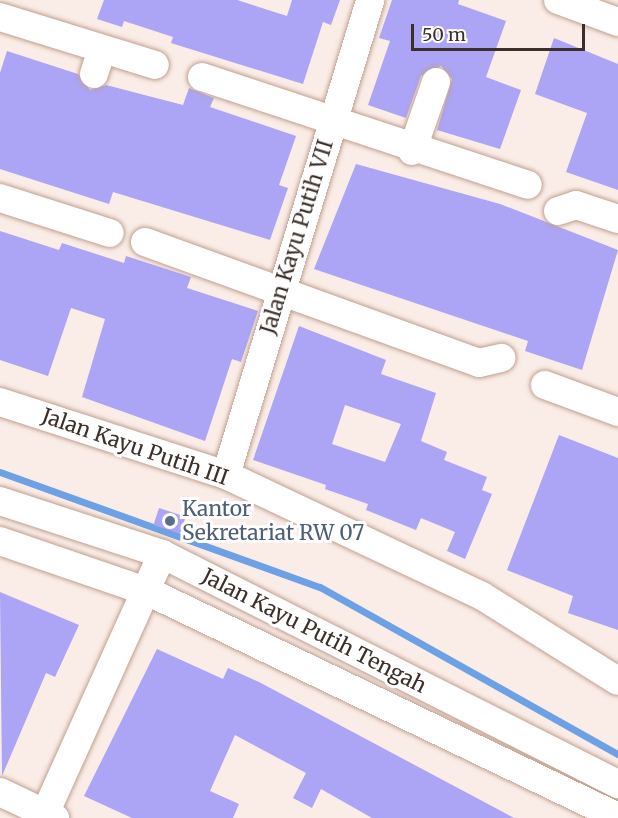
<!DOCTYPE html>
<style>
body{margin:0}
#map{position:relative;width:618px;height:818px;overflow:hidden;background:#faece6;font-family:Merriweather,serif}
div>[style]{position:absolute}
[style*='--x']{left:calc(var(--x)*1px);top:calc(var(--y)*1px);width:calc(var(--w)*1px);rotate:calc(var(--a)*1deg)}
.stream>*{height:7px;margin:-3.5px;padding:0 3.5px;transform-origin:3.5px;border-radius:3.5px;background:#6da1e5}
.building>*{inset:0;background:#aca4f4;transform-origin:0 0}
.roads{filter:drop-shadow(0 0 2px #c0a090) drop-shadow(0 0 2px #c0a090)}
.minor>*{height:28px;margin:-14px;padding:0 14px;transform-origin:14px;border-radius:14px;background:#fff}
.dots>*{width:16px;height:16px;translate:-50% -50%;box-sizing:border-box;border:3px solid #fff;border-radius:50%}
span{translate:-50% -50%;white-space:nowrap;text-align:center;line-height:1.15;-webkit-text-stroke:6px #fff;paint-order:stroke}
.street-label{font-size:21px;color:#3c2f29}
.service-label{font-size:21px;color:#4e5e75}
.left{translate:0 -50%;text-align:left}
.scale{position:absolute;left:411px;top:24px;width:174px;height:27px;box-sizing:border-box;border:3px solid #3c2f29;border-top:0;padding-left:8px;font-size:18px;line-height:21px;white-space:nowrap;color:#3c2f29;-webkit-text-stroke:4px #fff;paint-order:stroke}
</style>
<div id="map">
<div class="stream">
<div style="--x:0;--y:472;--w:340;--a:19.8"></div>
<div style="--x:320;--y:587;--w:342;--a:29.3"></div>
</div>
<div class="building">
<div style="clip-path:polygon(104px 0,237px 0,287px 16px,292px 0,340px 0,331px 25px,323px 22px,303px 84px,171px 43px,173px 37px,124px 21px,122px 27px,97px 19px)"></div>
<div style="clip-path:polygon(392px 0,459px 0,458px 4px,506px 21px,486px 77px,521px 90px,500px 149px,437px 130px,452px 79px,441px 66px,421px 76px,406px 118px,368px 105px,390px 41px,379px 38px)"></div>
<div style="clip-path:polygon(554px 38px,618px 64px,618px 190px,566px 172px,587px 113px,535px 94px)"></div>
<div style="clip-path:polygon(7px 51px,78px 74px,90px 90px,106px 85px,183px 105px,189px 88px,214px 98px,210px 107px,296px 136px,279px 185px,288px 188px,270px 240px,113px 192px,109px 204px,0 169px,0 73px)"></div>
<div style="clip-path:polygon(356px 164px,500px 204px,618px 250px,582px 370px,525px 351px,528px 341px,314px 269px)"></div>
<div style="clip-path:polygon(0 231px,59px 250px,62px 243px,124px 263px,126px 256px,191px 277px,187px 288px,258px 311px,241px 362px,232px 359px,205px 441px,82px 397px,105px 319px,71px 308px,48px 376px,0 360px)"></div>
<div style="clip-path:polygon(evenodd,299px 326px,386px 360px,381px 374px,436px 393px,421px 441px,447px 452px,444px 460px,487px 477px,482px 490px,492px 494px,465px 559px,447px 551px,455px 532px,421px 518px,416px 530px,366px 510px,368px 504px,325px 489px,326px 485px,253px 460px,299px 326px,345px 405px,401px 424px,385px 462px,332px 444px,345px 405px)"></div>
<div style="clip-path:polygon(559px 435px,618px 458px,618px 630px,568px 613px,573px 596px,507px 570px)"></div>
<div style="left:159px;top:508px;width:28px;height:18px;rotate:18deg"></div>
<div style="clip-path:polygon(0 592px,79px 625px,55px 677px,46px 673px,2px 776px)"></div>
<div style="clip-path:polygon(157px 649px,223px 679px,228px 668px,259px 682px,514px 818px,372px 818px,321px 789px,312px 808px,293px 798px,306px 773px,235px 735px,210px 791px,239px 804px,233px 818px,132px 818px,84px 796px)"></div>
</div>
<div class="roads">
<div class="minor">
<div style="--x:558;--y:0;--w:64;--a:20.1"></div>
<div style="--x:0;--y:17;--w:162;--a:17.2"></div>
<div style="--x:94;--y:74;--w:26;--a:-72"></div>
<div style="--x:202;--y:77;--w:343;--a:18.3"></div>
<div style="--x:412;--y:151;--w:73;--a:-70.8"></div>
<div style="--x:0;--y:198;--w:115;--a:17.7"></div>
<div style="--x:558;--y:211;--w:19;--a:-18"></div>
<div style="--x:576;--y:205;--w:44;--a:18.4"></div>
<div style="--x:145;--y:242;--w:355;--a:19.9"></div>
<div style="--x:479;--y:363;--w:23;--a:-13"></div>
<div style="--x:545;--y:385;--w:78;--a:20.3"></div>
<div style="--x:0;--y:402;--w:237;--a:17.9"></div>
<div style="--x:226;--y:475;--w:283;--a:25.3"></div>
<div style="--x:482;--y:596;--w:160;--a:32"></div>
<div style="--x:226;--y:475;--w:496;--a:-73.1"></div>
<div style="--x:0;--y:501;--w:170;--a:18.1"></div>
<div style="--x:162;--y:554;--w:511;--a:26.77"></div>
<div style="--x:0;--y:541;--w:157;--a:18.9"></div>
<div style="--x:149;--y:592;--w:520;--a:25.63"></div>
<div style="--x:0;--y:792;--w:61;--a:25.3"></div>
<div style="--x:43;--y:818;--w:290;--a:-65.7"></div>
</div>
</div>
<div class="dots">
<div style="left:170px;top:521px;background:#5c6f8a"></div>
</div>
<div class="street-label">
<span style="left:297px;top:237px;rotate:-73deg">Jalan Kayu Putih VII</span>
<span style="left:135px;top:447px;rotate:19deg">Jalan Kayu Putih III</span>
<span style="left:314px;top:631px;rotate:27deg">Jalan Kayu Putih Tengah</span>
</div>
<div class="service-label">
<span class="left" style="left:182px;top:521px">Kantor<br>Sekretariat RW 07</span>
</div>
<div class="scale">50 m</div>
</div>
